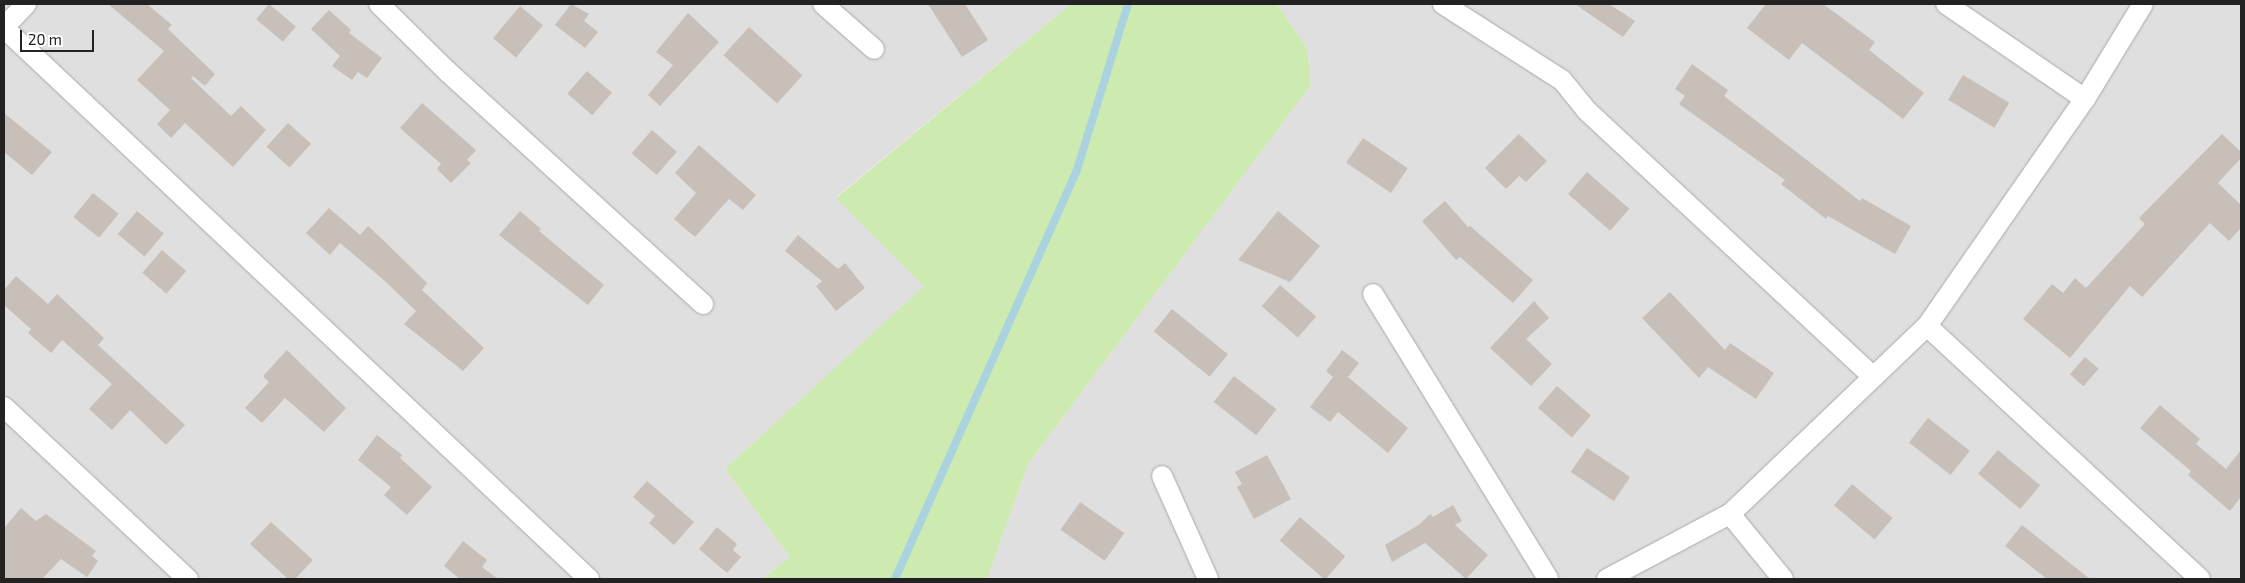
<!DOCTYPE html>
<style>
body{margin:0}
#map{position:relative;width:2245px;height:583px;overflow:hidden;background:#f2efe9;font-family:"Exo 2",sans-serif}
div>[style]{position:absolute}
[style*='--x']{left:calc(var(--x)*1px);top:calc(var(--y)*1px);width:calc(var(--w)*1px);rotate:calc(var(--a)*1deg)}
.residential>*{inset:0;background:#e0dfdf}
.grass>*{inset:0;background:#cdebb0}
.stream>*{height:8px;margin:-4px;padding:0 4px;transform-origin:4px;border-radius:4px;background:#aad3df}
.building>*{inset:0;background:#c7bfb8;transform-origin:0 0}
.roads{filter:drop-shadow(0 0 1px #a9a9a9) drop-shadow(0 0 1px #a9a9a9)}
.street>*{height:20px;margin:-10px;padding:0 10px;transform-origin:10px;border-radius:10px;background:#fff}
span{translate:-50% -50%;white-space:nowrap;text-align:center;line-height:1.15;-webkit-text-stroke:4px #fff;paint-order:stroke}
.frame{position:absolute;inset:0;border:5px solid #222;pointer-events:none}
.scale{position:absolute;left:20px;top:30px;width:74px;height:22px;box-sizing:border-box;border:2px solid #222;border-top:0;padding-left:6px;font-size:15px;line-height:18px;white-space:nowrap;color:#222;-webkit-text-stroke:4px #fff;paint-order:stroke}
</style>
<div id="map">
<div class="residential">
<div style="clip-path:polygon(4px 4px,1071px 4px,836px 197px,925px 286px,725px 469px,790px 557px,762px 579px,4px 579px)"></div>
<div style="clip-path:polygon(1277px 4px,2241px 4px,2241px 579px,987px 579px,1028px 464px,1311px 85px,1307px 48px)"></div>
</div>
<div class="grass">
<div style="clip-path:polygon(1071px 4px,1277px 4px,1307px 48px,1311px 85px,1028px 464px,987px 579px,762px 579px,790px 557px,725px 469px,924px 286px,836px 198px)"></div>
</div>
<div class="stream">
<div style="--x:895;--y:579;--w:445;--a:-66"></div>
<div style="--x:1076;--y:173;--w:177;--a:-72.9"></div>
</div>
<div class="building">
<div style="clip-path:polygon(108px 4px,147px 4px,172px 25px,168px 29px,215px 74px,205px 86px,193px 76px,191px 78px,231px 116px,241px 106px,266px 130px,233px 167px,185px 123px,171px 138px,157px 124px,170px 110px,137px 80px,164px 51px)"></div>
<div style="left:269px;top:4px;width:35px;height:20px;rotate:40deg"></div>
<div style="clip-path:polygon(571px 4px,589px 14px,584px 21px,598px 32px,585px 48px,555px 25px)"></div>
<div style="clip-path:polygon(928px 4px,965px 4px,988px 40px,962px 57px)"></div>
<div style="clip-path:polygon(1575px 4px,1609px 4px,1635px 21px,1623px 37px)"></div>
<div style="clip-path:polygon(1766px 4px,1823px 4px,1875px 42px,1869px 50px,1924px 93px,1903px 119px,1802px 43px,1789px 60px,1747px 28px)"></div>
<div style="left:520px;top:6px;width:30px;height:42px;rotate:40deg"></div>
<div style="clip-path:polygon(329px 10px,351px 30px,349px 33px,382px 58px,367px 78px,358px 72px,352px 80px,332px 66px,340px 56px,311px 29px)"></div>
<div style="clip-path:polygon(688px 13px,719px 42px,660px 106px,648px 95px,673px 65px,656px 52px)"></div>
<div style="left:749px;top:27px;width:72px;height:38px;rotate:42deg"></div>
<div style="clip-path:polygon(1692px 64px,1728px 90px,1724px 96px,1860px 201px,1862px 198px,1911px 226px,1895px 254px,1828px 216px,1826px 219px,1781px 184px,1785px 180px,1679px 104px,1685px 96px,1675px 89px)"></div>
<div style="left:587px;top:71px;width:33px;height:30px;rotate:41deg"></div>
<div style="left:1963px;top:75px;width:54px;height:29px;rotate:31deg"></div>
<div style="clip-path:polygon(422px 103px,476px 150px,467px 160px,471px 163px,451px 183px,437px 169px,441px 164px,400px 128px)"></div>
<div style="clip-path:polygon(4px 113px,52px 152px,32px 175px,4px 152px)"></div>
<div style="left:288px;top:123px;width:31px;height:32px;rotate:42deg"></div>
<div style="left:652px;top:130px;width:33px;height:31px;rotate:41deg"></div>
<div style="clip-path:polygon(1519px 134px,1547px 161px,1526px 182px,1519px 176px,1506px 189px,1485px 168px)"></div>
<div style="clip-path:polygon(2222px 134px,2241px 152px,2241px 158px,2218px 183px,2241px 205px,2241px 228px,2229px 241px,2210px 223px,2142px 297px,2130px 286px,2070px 358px,2023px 319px,2052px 284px,2063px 293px,2075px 278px,2086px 288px,2145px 224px,2139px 218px)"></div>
<div style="left:1363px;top:138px;width:54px;height:30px;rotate:34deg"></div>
<div style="clip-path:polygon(699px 145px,756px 195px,743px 210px,729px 199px,695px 237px,674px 219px,696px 193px,675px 173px)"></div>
<div style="left:1587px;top:172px;width:56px;height:29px;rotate:41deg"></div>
<div style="left:93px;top:193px;width:33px;height:31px;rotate:39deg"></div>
<div style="clip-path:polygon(1445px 201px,1468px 227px,1470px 226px,1533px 280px,1513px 303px,1460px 257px,1456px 260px,1422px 221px)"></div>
<div style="clip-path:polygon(329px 208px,360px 235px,368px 226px,383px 240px,427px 283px,422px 290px,484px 348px,463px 371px,404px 324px,416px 311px,385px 281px,340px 243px,330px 255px,306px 233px)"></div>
<div style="left:137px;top:211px;width:35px;height:30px;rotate:40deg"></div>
<div style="clip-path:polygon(520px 211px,541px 229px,539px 231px,604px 285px,588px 305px,499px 235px)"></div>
<div style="clip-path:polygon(1278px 211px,1320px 246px,1290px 282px,1238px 260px)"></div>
<div style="clip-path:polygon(798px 235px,838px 269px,845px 263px,865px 288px,836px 311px,816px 286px,822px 281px,785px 251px)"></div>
<div style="left:162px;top:250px;width:32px;height:30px;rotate:41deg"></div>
<div style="clip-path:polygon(16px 276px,48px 304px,57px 294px,104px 338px,98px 345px,185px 425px,166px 445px,130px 410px,112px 430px,89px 409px,112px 384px,62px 340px,51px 353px,28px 333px,31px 329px,4px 305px,4px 290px)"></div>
<div style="left:1280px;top:285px;width:48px;height:28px;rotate:41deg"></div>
<div style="clip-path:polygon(1670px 292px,1725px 350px,1730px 343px,1774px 373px,1756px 399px,1708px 367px,1699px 378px,1642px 318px)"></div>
<div style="clip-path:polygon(1534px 301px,1549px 318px,1526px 339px,1552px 364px,1531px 386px,1490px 348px)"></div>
<div style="left:1172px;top:309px;width:72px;height:29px;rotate:39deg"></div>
<div style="clip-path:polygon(287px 350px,346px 408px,324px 432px,285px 398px,262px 423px,245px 408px,269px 382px,263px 376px)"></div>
<div style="clip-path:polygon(1342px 350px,1359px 363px,1348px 377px,1408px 428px,1388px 453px,1338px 412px,1330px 422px,1310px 407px,1333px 377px,1326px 371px)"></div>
<div style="left:2085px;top:357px;width:18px;height:23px;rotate:41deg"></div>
<div style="left:1234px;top:376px;width:54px;height:33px;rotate:38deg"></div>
<div style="left:1557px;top:386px;width:45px;height:29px;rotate:41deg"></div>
<div style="clip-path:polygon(2160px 405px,2200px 439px,2196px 444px,2226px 469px,2241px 450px,2241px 497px,2230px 511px,2188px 475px,2191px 471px,2140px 428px)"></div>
<div style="left:1928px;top:418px;width:53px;height:31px;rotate:38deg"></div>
<div style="clip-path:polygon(377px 435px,402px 455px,400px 458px,432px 487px,407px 515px,384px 495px,391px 487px,358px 460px)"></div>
<div style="left:1587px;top:448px;width:52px;height:29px;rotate:34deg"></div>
<div style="left:1998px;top:450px;width:55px;height:31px;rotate:40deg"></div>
<div style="clip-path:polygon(1267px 455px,1291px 499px,1254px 519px,1237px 487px,1242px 484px,1235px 472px)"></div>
<div style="clip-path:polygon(647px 481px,694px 522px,674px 545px,649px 523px,655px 516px,633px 497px)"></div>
<div style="left:1852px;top:484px;width:53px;height:28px;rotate:40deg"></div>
<div style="left:1080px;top:502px;width:54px;height:34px;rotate:35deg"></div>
<div style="clip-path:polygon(1453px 505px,1462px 521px,1455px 525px,1488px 555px,1466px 579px,1425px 543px,1392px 562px,1385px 545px,1420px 524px,1430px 514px,1433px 517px)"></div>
<div style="clip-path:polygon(21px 508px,36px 521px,46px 514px,96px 551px,92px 556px,98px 561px,87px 577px,61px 559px,42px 579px,4px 579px,4px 528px)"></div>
<div style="left:1300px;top:517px;width:60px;height:31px;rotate:41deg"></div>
<div style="clip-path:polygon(271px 522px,313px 560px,295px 579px,288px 579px,250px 544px)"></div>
<div style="clip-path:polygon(2022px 525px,2090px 579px,2047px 579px,2005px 546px)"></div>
<div style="clip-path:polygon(717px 527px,737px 544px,733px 550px,741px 557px,727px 573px,699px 549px)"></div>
<div style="clip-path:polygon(463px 541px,487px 560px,482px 567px,498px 579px,460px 579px,444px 566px)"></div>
</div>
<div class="roads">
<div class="street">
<div style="--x:379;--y:4;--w:97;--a:44.6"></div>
<div style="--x:448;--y:72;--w:345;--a:42.3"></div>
<div style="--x:823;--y:4;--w:68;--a:41.4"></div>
<div style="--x:1443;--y:4;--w:141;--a:32.6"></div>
<div style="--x:1562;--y:80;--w:38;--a:51"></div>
<div style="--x:1586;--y:110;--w:392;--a:42.9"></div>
<div style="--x:1946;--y:4;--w:168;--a:34.4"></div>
<div style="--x:4;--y:27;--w:32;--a:-46"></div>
<div style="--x:4;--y:28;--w:804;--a:43.29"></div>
<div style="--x:1373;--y:294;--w:334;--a:58.4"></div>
<div style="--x:1927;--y:326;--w:372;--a:42.8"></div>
<div style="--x:4;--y:407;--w:252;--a:43.1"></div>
<div style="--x:1162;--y:476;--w:113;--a:65.9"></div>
<div style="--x:1730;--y:514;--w:84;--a:50.8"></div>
<div style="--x:1607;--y:579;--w:139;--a:-27.9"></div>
<div style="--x:1730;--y:514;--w:272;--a:-43.7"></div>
<div style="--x:1927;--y:326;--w:277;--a:-55.2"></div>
<div style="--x:2085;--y:99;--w:111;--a:-58.6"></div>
</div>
</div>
<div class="frame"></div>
<div class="scale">20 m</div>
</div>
